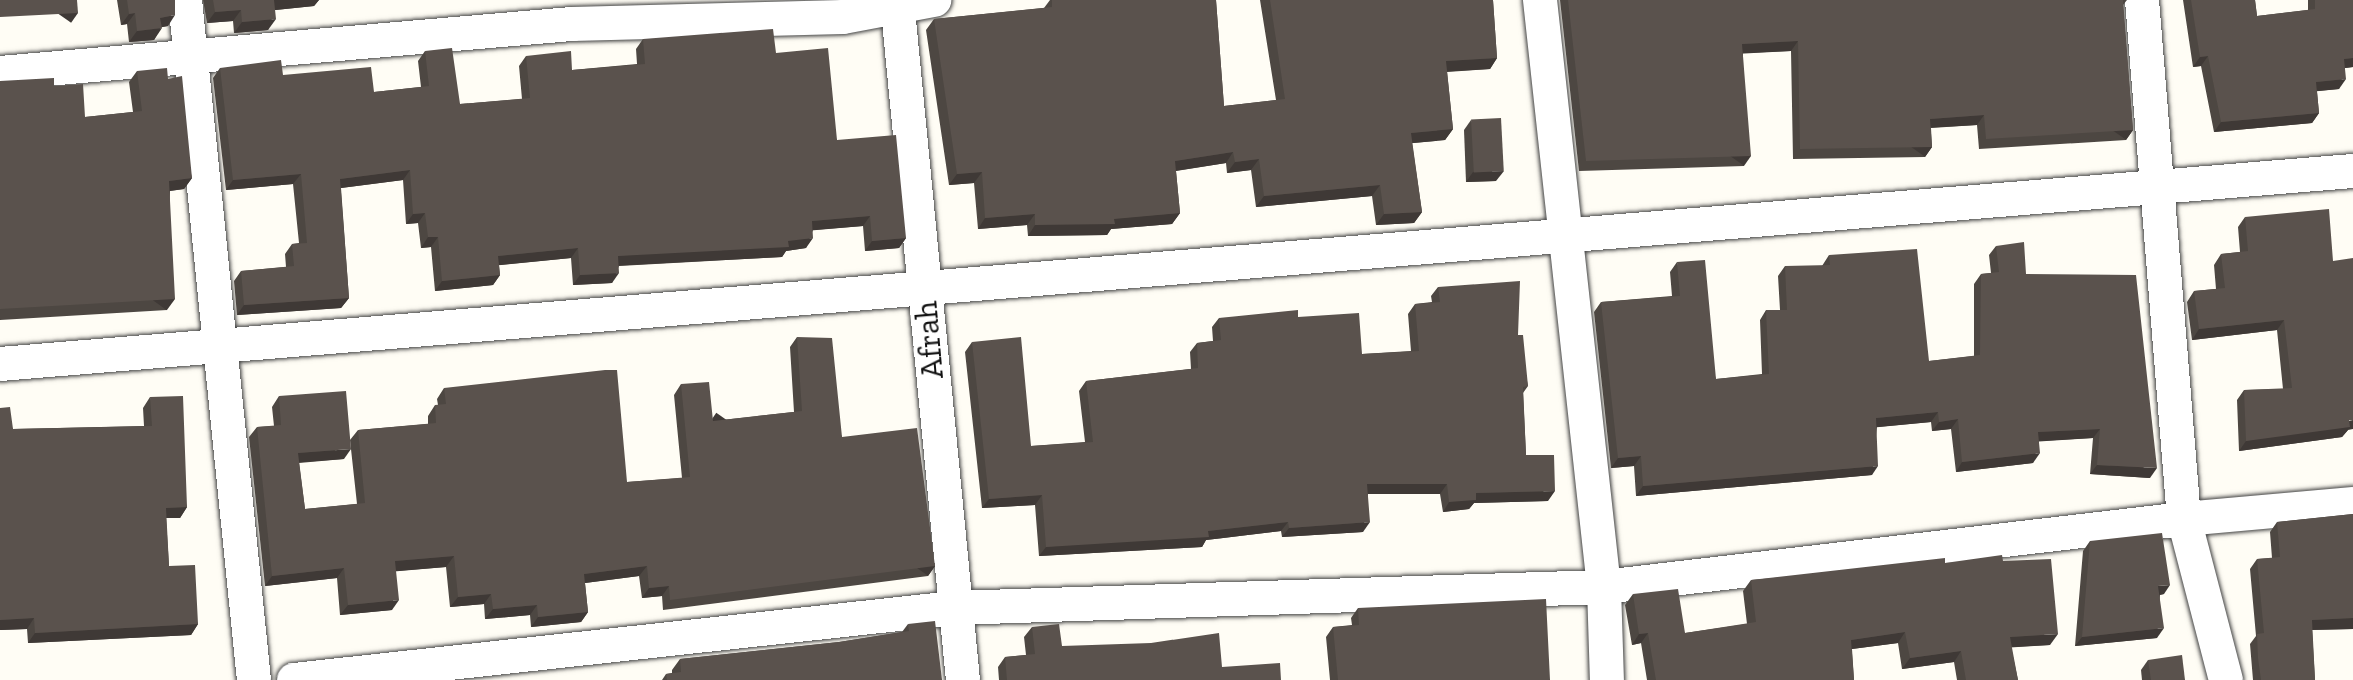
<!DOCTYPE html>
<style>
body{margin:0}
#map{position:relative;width:2353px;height:680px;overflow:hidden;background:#fffdf5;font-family:"Zilla Slab",serif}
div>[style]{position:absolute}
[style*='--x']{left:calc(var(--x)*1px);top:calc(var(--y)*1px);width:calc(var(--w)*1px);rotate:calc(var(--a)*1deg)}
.roads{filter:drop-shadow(0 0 2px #444) drop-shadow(0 0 2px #444)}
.street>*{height:34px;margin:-17px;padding:0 17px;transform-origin:17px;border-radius:17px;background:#fff}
.wall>*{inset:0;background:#4d4742}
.shaded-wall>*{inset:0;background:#3f3936;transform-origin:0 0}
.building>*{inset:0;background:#5a524d;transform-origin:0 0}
span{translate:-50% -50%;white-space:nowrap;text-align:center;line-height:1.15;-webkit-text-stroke:8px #fff;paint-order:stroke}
.street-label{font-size:32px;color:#111}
</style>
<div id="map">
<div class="roads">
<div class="street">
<div style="--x:185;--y:0;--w:683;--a:84.21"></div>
<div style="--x:897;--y:0;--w:683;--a:84.46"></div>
<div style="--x:1540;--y:0;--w:590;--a:83.78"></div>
<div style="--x:1604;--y:587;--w:93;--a:88.2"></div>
<div style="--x:2142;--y:0;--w:521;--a:85.37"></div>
<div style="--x:2184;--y:519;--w:166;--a:75.4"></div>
<div style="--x:0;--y:73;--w:574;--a:-4.9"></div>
<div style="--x:572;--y:24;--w:271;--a:-1.5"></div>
<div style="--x:843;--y:17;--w:93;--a:-10.6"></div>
<div style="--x:0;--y:364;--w:2361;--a:-4.69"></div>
<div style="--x:294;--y:680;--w:664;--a:-6.23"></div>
<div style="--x:954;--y:608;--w:650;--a:-1.85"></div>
<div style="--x:1604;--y:587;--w:584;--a:-6.69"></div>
<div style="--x:2184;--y:519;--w:170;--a:-5.1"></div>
</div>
</div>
<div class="wall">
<div style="clip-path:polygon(117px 0,175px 0,168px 26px,161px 27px,154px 40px,129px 42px,127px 24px,121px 25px)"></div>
<div style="clip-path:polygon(203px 0,319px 0,314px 6px,275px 10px,268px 30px,234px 33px,233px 21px,207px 23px)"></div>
<div style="clip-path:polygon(1050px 0,1216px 0,1224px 106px,1276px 100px,1260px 0,1493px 0,1497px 58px,1490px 69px,1447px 72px,1453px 129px,1445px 140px,1412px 143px,1422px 212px,1414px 223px,1376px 225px,1372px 196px,1256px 207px,1251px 170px,1227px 173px,1226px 163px,1176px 171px,1180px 213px,1172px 224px,1111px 229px,1107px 235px,1028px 236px,1027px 225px,978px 229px,974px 183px,949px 185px,926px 30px,934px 19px,1044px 8px)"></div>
<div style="clip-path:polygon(1560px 0,2127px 0,2123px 5px,2133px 130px,2126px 140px,1979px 149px,1977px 125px,1931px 128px,1932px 147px,1925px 157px,1793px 159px,1791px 51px,1743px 53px,1744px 166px,1579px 171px)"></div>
<div style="clip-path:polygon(2183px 0,2255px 0,2257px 16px,2308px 10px,2308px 0,2353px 0,2353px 67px,2345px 68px,2339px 89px,2317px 91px,2319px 113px,2312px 123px,2214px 132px,2201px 66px,2193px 67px)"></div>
<div style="clip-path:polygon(643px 39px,776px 53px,906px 238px,899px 248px,865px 251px,863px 226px,813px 230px,806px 248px,786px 251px,782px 257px,619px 266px,612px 283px,573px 285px,571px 258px,499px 265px,500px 275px,493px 285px,435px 291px,431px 247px,421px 248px,418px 223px,406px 224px,403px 180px,341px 188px,349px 298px,341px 308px,237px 315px,234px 281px,241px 271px,286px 267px,285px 254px,292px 244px,299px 243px,293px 184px,226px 190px,213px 78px,220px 68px,283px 75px,374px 92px,421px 87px,418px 61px,425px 51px,460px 104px,522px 99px,519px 66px,526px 56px,572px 70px,637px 64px,636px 49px)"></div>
<div style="clip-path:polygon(137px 71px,168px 79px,192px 178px,184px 189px,170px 191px,167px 310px,0 320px,0 81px,54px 86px,85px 117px,133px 112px,129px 82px)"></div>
<div style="clip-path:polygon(1471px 120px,1496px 181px,1466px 182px,1464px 130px)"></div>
<div style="clip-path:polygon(2245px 217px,2348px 430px,2342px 437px,2239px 451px,2237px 400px,2244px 390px,2283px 389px,2277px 330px,2192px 340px,2187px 302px,2194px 291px,2216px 289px,2214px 265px,2221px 254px,2240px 252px,2238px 227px)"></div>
<div style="clip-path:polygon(1996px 246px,2026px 274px,2150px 478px,2090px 474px,2093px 438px,2039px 441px,2033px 463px,1956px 472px,1951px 429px,1932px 431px,1931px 422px,1877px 427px,1872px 475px,1636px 496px,1634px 466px,1611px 468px,1594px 312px,1601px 302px,1672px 296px,1670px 272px,1677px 262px,1716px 379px,1762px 374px,1760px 320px,1766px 310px,1780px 310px,1778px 276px,1785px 266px,1822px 266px,1829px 255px,1929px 361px,1974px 356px,1974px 284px,1981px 274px,1991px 273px,1989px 255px)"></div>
<div style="clip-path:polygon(1438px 287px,1518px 335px,1528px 386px,1523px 393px,1526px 455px,1548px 501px,1474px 503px,1469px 509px,1443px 512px,1440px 494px,1368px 494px,1363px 532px,1282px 537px,1281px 531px,1206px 540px,1202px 547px,1039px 556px,1035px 505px,982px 508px,965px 352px,972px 342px,1031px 446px,1085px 442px,1079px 391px,1086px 381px,1191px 369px,1190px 352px,1197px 343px,1213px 341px,1212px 327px,1219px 318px,1298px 317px,1362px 354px,1411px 351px,1408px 314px,1415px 304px,1432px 302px,1431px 296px)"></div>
<div style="clip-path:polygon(797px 337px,842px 437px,935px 566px,928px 576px,663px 610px,662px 596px,642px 598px,639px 576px,585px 583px,588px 612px,581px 622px,531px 627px,530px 615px,485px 619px,484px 604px,450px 607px,446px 567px,396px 571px,392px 610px,340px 615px,337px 578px,265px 586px,249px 437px,257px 427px,274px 426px,272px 407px,279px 396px,344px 459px,299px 463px,305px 509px,357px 504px,350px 440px,358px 430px,428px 424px,428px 416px,435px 405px,438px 405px,437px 399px,444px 388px,627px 482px,682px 478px,674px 395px,681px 384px,713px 421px,794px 412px,790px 347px)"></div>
<div style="clip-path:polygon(150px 397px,187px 507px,180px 518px,166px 518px,169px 566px,198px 624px,191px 635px,28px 643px,27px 629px,0 630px,0 408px,13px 429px,144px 426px,143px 408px)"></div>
<div style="clip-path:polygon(2353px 514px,2353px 629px,2312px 630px,2315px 680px,2253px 680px,2250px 644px,2256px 636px,2250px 569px,2257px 559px,2272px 558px,2270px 532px,2277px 522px)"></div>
<div style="clip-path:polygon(2090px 541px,2164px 594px,2160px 595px,2157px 638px,2075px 646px,2083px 551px)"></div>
<div style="clip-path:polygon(2003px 561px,2050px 645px,2011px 647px,2018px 680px,1957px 680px,1954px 662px,1902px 669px,1898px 643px,1852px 649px,1854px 680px,1647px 680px,1641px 643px,1632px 645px,1625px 605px,1633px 594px,1685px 633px,1747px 624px,1743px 591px,1751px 580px,1945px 563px)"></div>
<div style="clip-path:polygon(1358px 608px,1550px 680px,1330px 680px,1326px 637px,1333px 627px,1352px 625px,1351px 618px)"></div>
<div style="clip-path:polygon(908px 624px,942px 680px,662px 680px,666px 674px,672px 673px,672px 670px,680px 659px,839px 642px,902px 632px)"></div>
<div style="clip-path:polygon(1032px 627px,1062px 646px,1222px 667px,1281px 680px,999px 680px,998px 667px,1005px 657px,1026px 655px,1024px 637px)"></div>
<div style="clip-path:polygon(2148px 660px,2185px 680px,2142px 680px,2141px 670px)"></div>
</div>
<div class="shaded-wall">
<div style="clip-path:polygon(274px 0,319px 0,314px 6px,266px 11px)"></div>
<div style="clip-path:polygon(241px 10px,233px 21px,207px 23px,215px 12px)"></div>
<div style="left:78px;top:13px;width:12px;height:78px;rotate:125deg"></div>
<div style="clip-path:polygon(135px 13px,127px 24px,121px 25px,129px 14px)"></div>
<div style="clip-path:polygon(175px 15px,168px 26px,152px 29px,160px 18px)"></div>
<div style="clip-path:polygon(276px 19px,268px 30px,234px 33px,242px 22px)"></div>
<div style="clip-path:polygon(162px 28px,154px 40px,129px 42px,137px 31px)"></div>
<div style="clip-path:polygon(1798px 41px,1791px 51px,1735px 54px,1742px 44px)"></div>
<div style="clip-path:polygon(2208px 56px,2201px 66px,2193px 67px,2200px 57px)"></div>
<div style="clip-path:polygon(1497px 58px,1490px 69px,1438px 72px,1446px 61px)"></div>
<div style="clip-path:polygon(2353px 58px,2353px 67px,2337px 69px,2344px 59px)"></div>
<div style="clip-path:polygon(2346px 79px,2339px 89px,2309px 92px,2316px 82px)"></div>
<div style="clip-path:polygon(2319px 113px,2312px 123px,2214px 132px,2221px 122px)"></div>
<div style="clip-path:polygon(1984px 115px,1977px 125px,1923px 128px,1930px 119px)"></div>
<div style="clip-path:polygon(1453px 129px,1445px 140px,1403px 144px,1411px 133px)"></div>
<div style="left:2133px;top:130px;width:12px;height:147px;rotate:125deg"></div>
<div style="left:1932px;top:147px;width:12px;height:132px;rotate:125deg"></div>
<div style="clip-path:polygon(1233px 152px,1226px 163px,1168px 172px,1175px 161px)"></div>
<div style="left:1751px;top:156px;width:12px;height:165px;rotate:125deg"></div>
<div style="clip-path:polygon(1259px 159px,1251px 170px,1227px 173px,1235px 162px)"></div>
<div style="clip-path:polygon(410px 170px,403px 180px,333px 189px,340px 179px)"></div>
<div style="clip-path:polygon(1504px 171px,1496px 181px,1466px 182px,1473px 172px)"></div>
<div style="clip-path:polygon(982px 172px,974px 183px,949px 185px,957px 174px)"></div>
<div style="clip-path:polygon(301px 174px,293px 184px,226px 190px,233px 180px)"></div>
<div style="clip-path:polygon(192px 178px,184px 189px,161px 192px,169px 181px)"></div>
<div style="clip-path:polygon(1380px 185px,1372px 196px,1256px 207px,1264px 196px)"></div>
<div style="clip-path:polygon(1422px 212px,1414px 223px,1376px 225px,1384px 214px)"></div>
<div style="clip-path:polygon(425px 213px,418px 223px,406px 224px,413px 214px)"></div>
<div style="clip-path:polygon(1180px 213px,1172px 224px,1111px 229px,1107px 235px,1028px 236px,1035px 225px)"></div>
<div style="clip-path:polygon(1035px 214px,1027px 225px,978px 229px,985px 218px)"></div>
<div style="clip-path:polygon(870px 216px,863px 226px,805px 231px,812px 221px)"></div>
<div style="clip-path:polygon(428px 237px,438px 237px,431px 247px,421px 248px)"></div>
<div style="clip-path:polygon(813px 238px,806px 248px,786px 251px,782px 257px,611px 266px,618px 256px)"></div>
<div style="clip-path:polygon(906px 238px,899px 248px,865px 251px,872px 241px)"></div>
<div style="clip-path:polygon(578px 248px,571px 258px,491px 266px,498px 256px)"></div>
<div style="clip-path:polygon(619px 273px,612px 283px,573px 285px,580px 275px)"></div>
<div style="clip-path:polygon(500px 275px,493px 285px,435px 291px,442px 281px)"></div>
<div style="clip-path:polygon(349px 298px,341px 308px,237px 315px,244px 305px)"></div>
<div style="left:175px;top:299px;width:14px;height:175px;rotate:126deg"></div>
<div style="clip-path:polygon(2284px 320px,2277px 330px,2192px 340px,2199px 329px)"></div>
<div style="clip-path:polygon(1938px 412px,1931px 422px,1869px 428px,1876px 418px)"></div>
<div style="clip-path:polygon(1958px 419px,1951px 429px,1932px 431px,1939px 422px)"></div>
<div style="clip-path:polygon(2353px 420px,2353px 429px,2348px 430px,2342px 437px,2239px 451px,2246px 441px)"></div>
<div style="clip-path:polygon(2100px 429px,2093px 438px,2031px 442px,2038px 432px)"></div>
<div style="clip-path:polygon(351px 449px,344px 459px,290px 463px,298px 453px)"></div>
<div style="clip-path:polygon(2040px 453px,2033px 463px,1956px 472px,1962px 462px)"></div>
<div style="clip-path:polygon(1641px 456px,1634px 466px,1611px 468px,1618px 458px)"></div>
<div style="clip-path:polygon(2097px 465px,2157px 468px,2150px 478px,2090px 474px)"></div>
<div style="clip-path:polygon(1878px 466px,1872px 475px,1636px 496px,1643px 486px)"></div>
<div style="clip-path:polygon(1367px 484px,1447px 484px,1440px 494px,1361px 494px)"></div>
<div style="clip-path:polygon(1555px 491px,1548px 501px,1474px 503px,1469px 509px,1443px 512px,1449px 502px,1476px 493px)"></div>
<div style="clip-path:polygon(1042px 495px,1035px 505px,982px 508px,989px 499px)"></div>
<div style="clip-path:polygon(187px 507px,180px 518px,158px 518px,166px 508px)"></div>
<div style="clip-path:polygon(1288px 522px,1281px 531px,1206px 540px,1202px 547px,1039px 556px,1046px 547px,1208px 531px)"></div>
<div style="clip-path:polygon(1370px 522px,1363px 532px,1282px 537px,1289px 528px)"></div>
<div style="clip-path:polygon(454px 556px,446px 567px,388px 572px,395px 561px)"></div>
<div style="clip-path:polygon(647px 566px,639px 576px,577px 584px,584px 574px)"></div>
<div style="left:935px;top:566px;width:12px;height:267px;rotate:125deg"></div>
<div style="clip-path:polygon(344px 568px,337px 578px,265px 586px,272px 576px)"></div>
<div style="clip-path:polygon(2170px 585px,2164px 594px,2152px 596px,2158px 586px)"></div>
<div style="clip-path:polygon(669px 586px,662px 596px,642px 598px,649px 588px)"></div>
<div style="clip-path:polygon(491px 594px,484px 604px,450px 607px,458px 597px)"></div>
<div style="clip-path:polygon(399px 600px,392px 610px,340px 615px,348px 605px)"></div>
<div style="clip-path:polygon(537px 605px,530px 615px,485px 619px,493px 609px)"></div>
<div style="clip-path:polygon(588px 612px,581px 622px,531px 627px,538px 617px)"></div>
<div style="clip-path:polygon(34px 618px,27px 629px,0 630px,0 620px)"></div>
<div style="clip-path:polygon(2353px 618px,2353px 629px,2305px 630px,2312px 620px)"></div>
<div style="clip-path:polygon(198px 624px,191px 635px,28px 643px,35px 633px)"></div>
<div style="clip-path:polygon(2164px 628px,2157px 638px,2075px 646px,2082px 637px)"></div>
<div style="clip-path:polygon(1905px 632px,1898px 643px,1844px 650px,1851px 640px)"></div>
<div style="clip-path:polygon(1648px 633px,1641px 643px,1632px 645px,1639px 634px)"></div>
<div style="clip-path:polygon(2058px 634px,2050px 645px,2002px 648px,2010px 637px)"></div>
<div style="clip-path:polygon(1961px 651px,1954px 662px,1902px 669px,1910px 658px)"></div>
</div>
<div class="building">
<div style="clip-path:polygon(0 0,77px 0,78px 13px,0 17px)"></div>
<div style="clip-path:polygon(127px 0,175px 0,175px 15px,160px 18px,162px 28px,137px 31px,135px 13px,129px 14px)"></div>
<div style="clip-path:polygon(213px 0,274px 0,276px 19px,242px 22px,241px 10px,215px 12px)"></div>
<div style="clip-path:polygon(1052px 0,1216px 0,1224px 106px,1285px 99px,1270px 0,1493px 0,1497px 58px,1446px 61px,1453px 129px,1411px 133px,1422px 212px,1384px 214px,1380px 185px,1264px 196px,1259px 159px,1235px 162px,1233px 152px,1175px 161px,1180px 213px,1114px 219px,1115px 224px,1035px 225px,1035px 214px,985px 218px,982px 172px,957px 174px,934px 19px,1052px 7px)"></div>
<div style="clip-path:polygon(1568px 0,2123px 0,2133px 130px,1986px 139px,1984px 115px,1930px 119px,1932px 147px,1800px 149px,1798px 41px,1742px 44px,1751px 156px,1586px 161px)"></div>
<div style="clip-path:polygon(2191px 0,2255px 0,2257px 16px,2315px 9px,2315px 0,2353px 0,2353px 58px,2344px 59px,2346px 79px,2316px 82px,2319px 113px,2221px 122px,2208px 56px,2200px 57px)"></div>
<div style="clip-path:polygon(773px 29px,776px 53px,828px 48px,837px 140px,896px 135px,906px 238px,872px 241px,870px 216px,812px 221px,813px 238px,788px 241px,789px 247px,618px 256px,619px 273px,580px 275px,578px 248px,498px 256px,500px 275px,442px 281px,438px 237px,428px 237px,425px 213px,413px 214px,410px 170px,340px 179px,349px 298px,244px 305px,241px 271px,294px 266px,292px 244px,307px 243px,301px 174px,233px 180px,220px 68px,281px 60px,283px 75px,371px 67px,374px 92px,429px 86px,425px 51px,452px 48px,460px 104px,530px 98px,526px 56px,571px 51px,572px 70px,645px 64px,643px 39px)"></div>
<div style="clip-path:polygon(167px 68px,168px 79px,182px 76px,192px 178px,169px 181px,175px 299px,0 309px,0 81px,54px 78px,54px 86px,83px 84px,85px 117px,142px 111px,137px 71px)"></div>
<div style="left:1501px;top:118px;width:53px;height:30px;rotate:87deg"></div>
<div style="clip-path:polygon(2329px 209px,2333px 261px,2353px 258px,2353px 420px,2349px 420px,2350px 427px,2246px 441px,2244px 390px,2292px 388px,2284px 320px,2199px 329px,2194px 291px,2225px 288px,2221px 254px,2248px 251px,2245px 217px)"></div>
<div style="clip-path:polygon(2024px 242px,2026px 274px,2136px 275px,2157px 468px,2097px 465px,2100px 429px,2038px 432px,2040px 453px,1962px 462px,1958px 419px,1939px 422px,1938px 412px,1876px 418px,1878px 466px,1643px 486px,1641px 456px,1618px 458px,1601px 302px,1680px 296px,1677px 262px,1705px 260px,1716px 379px,1769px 374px,1766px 310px,1787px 310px,1785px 266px,1830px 265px,1829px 255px,1917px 249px,1929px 361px,1980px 355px,1981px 274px,1999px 272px,1996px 246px)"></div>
<div style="clip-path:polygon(1520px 281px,1518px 335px,1523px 335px,1528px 386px,1523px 387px,1526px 455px,1554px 455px,1555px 491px,1476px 493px,1476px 500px,1449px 502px,1447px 484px,1367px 484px,1370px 522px,1289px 528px,1288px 522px,1208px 531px,1209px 537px,1046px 547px,1042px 495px,989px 499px,972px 342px,1021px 337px,1031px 446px,1093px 442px,1086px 381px,1198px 368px,1197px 343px,1221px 340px,1219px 318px,1298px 310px,1298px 317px,1359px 313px,1362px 354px,1419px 351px,1415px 304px,1440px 302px,1438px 287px)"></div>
<div style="clip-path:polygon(797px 337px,832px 338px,842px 437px,917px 428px,935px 566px,670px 600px,669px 586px,649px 588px,647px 566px,584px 574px,588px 612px,538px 617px,537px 605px,493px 609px,491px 594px,458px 597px,454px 556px,395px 561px,399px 600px,348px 605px,344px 568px,272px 576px,257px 427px,281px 425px,279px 396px,346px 391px,351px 449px,298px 453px,305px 509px,365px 503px,358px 430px,436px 423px,435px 405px,446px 404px,444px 388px,605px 370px,617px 370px,627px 482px,690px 477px,681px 384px,709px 382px,713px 421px,802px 411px)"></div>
<div style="clip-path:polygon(183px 396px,187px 507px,166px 508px,169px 566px,195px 565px,198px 624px,35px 633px,34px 618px,0 620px,0 408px,10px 407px,13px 429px,152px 426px,150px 397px)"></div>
<div style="clip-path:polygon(2353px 514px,2353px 618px,2312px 620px,2315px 680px,2261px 680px,2258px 658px,2257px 634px,2264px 633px,2257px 559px,2280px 557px,2277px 522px)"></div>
<div style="clip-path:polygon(2162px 533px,2170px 585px,2158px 586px,2164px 628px,2082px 637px,2090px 541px)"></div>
<div style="clip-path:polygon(2002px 555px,2003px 561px,2051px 559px,2058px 634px,2010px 637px,2018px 680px,1966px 680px,1961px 651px,1910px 658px,1905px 632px,1851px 640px,1854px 680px,1656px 680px,1648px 633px,1639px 634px,1633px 594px,1678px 589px,1685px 633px,1756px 622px,1751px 580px,1945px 558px,1945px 563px)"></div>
<div style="clip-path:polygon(1546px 599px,1550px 680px,1338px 680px,1333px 627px,1359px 625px,1358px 608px)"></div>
<div style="clip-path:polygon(935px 621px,942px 680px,667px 680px,666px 674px,681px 672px,680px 659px,839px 642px,909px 631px,908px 624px)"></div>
<div style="clip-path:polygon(1059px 624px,1062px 646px,1151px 643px,1219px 633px,1222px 667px,1280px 663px,1281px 680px,1007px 680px,1005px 657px,1035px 654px,1032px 627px)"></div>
<div style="clip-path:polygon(2182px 655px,2185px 680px,2151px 680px,2148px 660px)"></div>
</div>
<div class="street-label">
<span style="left:929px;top:340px;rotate:-95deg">Afrah</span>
</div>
</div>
